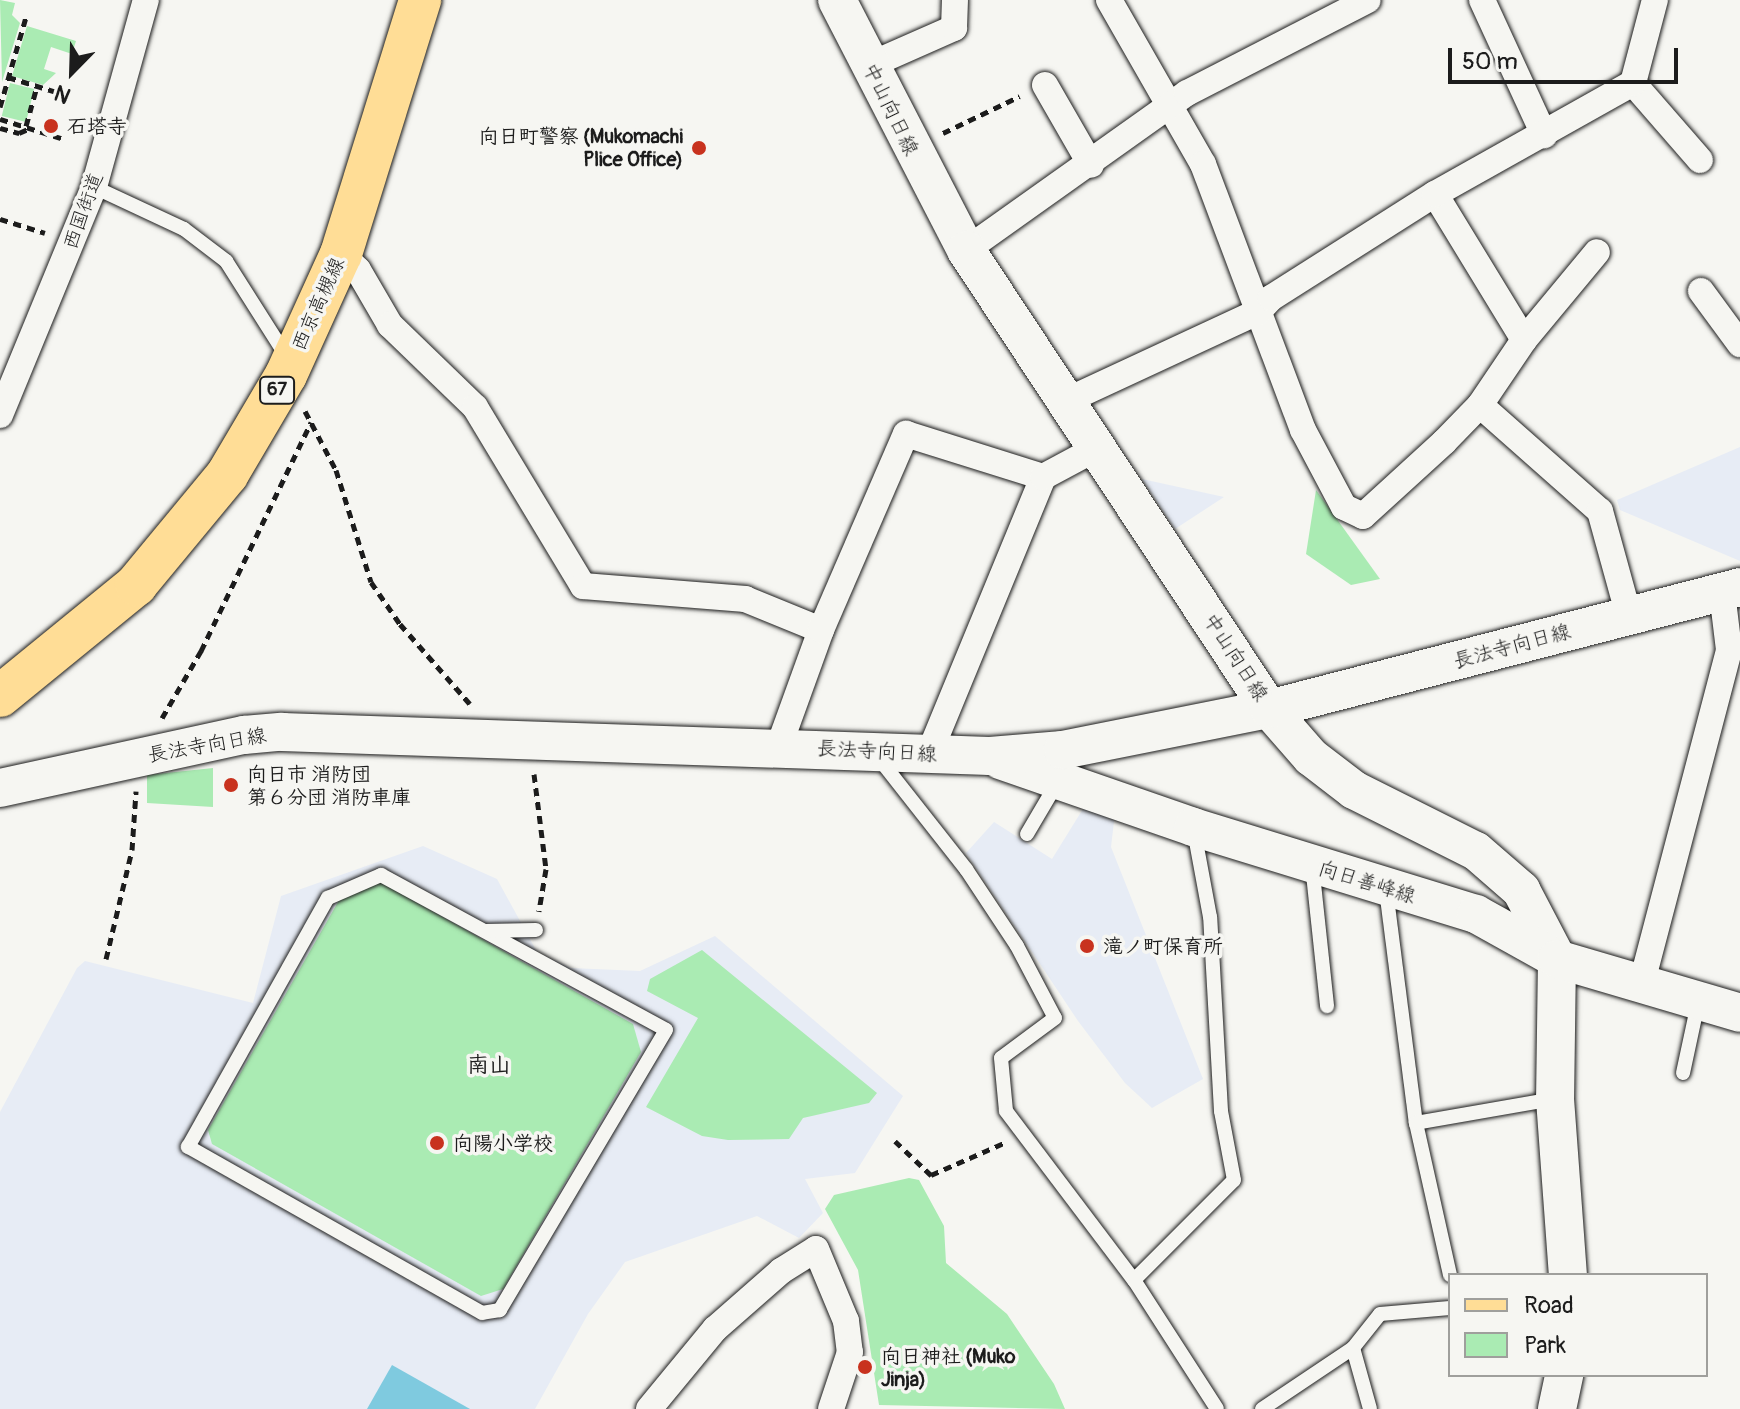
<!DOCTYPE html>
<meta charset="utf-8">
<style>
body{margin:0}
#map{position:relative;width:1740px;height:1409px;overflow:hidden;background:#f6f6f2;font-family:Pangolin,"Klee One",sans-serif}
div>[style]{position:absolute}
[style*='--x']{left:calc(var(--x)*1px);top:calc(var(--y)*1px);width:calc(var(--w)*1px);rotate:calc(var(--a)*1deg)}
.built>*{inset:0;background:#e7ecf5}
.green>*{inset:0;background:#aaebb3;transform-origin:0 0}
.water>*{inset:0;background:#7fcadf}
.path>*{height:5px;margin-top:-2.5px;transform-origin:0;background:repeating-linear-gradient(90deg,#1c1c1c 0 8px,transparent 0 14px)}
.roads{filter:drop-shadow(0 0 2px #1c1c1c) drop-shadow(0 0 2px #1c1c1c)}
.lane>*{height:14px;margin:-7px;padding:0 7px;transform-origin:7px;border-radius:7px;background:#f6f6f2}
.street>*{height:26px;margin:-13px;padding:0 13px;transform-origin:13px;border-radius:13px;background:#f6f6f2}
.secondary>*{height:38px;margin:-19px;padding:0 19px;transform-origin:19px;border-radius:19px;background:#f6f6f2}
.primary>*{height:42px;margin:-21px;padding:0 21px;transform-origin:21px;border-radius:21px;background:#ffdd96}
.dots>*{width:22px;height:22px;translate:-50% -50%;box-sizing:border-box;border:4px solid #f6f6f2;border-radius:50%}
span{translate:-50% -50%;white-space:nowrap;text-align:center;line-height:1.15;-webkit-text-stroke:7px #f6f6f2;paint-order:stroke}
.shield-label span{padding:2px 6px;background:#f6f6f2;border:2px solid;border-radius:6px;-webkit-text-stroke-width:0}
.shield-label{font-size:18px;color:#1c1c1c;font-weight:700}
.street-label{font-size:20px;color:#1c1c1c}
.poi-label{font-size:20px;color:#1c1c1c;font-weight:700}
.left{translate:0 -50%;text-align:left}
.right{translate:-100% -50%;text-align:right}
.neighbourhood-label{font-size:22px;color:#1c1c1c;font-weight:700}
.legend{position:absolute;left:1448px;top:1273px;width:260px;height:104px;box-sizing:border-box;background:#f6f6f2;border:2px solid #9f9f9c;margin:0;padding:10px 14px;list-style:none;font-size:24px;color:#1c1c1c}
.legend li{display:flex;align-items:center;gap:16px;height:40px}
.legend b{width:40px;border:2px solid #9f9f9c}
.north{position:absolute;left:32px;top:32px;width:80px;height:80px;-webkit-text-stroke:6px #f6f6f2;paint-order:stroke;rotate:203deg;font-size:22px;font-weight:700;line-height:32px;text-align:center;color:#1c1c1c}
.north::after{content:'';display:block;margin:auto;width:28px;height:36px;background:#1c1c1c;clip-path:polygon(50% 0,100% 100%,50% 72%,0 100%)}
.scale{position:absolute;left:1448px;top:48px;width:230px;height:36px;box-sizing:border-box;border:4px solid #1c1c1c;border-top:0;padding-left:10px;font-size:24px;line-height:28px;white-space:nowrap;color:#1c1c1c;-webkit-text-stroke:6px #f6f6f2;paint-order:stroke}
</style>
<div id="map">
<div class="built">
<div style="clip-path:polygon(1740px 447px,1740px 561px,1620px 510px,1617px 500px)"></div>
<div style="clip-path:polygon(1142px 479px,1224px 497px,1175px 529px)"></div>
<div style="clip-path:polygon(1086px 804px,1115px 813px,1111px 847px,1203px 1079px,1152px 1108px,1125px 1083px,1078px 1021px,966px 853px,994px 822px,1052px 859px)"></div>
<div style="clip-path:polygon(423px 846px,497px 879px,537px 952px,571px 968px,640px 971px,715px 936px,903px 1096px,855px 1173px,805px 1179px,823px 1213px,799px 1238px,757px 1216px,625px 1262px,588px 1314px,535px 1409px,0 1409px,0 1112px,77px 968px,85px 961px,253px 1003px,281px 896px)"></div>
</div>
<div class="green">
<div style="clip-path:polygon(0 0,15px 3px,12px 15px,20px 23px,2px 82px)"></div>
<div style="clip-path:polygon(27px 26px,76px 41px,72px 54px,51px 47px,44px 69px,56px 73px,43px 85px,12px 76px)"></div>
<div style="left:10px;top:83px;width:25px;height:34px;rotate:14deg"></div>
<div style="clip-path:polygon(1316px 490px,1380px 579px,1351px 585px,1306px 554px)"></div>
<div style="clip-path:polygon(213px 768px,213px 807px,147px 803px,147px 775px)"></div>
<div style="clip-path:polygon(375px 879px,633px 1024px,641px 1052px,503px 1289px,481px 1296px,212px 1144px,208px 1130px,346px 888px)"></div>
<div style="clip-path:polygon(702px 950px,877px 1093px,869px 1103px,803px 1118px,789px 1139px,728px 1140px,702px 1136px,646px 1107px,698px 1018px,647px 991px,650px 979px)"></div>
<div style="clip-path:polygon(909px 1178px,919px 1180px,944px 1226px,946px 1263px,1007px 1314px,1054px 1384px,1065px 1409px,879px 1405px,858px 1270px,825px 1209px,834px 1195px)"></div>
</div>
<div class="water">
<div style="clip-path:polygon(392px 1365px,470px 1409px,367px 1409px)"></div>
</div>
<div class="path">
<div style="--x:8;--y:77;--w:58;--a:17.2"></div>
<div style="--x:0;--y:107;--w:94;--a:-73.9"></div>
<div style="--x:0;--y:119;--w:64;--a:17.3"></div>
<div style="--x:26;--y:126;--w:41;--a:-74.6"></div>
<div style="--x:0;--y:128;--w:20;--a:15"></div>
<div style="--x:19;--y:133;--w:12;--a:-24"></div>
<div style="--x:943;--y:133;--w:85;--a:-25.7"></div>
<div style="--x:0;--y:219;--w:47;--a:17.3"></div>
<div style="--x:305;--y:411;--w:67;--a:62.3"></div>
<div style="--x:336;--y:470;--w:117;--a:72.6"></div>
<div style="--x:371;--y:582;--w:51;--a:55.4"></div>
<div style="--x:400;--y:624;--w:106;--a:48.8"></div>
<div style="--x:162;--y:718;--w:78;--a:-59.8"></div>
<div style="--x:201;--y:651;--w:254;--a:-64.3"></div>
<div style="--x:534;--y:774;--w:96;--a:82.8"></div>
<div style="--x:546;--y:869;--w:43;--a:99.5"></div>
<div style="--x:106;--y:959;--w:112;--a:-76.6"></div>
<div style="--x:132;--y:850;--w:59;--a:-86.1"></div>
<div style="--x:895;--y:1141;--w:50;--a:43.4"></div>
<div style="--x:931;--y:1175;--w:82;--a:-23.7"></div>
</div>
<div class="roads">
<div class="lane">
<div style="--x:94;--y:187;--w:99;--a:25"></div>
<div style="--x:184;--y:229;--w:53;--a:37.3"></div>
<div style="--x:226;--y:261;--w:114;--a:57.6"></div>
<div style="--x:877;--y:756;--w:144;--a:51.8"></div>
<div style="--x:966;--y:869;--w:92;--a:56.5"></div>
<div style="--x:1017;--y:946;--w:81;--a:62.2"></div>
<div style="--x:1055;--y:1018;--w:67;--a:143.5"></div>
<div style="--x:1001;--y:1058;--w:53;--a:84.6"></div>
<div style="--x:1006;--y:1111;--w:212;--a:52.9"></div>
<div style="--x:1134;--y:1280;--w:153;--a:57.2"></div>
<div style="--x:1027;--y:834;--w:59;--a:-59.5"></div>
<div style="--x:1312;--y:865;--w:142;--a:83.9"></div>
<div style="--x:381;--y:875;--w:324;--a:28.5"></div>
<div style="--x:666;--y:1030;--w:326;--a:120.7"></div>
<div style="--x:500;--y:1310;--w:18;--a:171"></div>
<div style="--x:482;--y:1313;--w:338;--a:-150.5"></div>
<div style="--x:188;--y:1147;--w:286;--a:-60.7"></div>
<div style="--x:328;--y:898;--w:58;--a:-23.5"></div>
<div style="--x:1386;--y:890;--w:235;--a:82.7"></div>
<div style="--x:485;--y:931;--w:51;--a:-1.1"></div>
<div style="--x:1683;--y:1073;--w:72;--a:-77.9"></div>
<div style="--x:1450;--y:1275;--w:156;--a:-102.6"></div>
<div style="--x:1416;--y:1123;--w:139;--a:-9.9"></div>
<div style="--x:1134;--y:1280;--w:141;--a:-45"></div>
<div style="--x:1234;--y:1180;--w:70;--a:-100.7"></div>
<div style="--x:1221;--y:1111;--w:194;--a:-93.2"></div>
<div style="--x:1210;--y:917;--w:87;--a:-100.5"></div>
<div style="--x:1353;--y:1348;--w:63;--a:74.4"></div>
<div style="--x:1262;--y:1409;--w:110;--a:-33.8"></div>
<div style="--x:1353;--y:1348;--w:43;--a:-51.5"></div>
<div style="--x:1380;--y:1314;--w:70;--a:-4.9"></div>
</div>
<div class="street">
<div style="--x:1109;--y:0;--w:189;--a:60.2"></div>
<div style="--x:1203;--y:164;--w:284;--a:69.4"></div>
<div style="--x:1303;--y:430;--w:87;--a:62"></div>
<div style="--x:1344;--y:507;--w:21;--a:25"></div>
<div style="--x:1363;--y:516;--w:110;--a:-42.4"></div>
<div style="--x:1444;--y:442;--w:52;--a:-45.8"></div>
<div style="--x:1480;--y:405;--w:78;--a:-55.9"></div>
<div style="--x:1524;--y:340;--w:114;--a:-50.3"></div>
<div style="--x:1482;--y:0;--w:149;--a:65.3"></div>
<div style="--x:870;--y:65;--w:92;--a:-23.8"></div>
<div style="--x:954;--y:28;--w:28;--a:-88"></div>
<div style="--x:1633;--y:83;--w:102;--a:49"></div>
<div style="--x:1045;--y:85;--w:92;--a:60.1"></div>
<div style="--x:1435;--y:194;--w:171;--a:58.6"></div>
<div style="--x:966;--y:250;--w:271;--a:-35.4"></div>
<div style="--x:1187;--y:93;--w:203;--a:-27.2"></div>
<div style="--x:341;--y:254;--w:23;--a:43"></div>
<div style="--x:358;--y:270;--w:64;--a:59.8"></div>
<div style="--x:390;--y:325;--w:118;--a:44"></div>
<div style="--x:475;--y:407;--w:209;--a:58.9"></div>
<div style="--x:583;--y:586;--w:163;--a:4.6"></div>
<div style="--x:745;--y:599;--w:82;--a:22.2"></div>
<div style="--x:1701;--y:291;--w:66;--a:53.7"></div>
<div style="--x:1068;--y:400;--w:209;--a:-24.9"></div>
<div style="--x:1258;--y:312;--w:19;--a:-47"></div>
<div style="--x:1271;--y:298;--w:194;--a:-32.4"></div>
<div style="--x:1435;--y:194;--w:227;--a:-29.3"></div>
<div style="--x:1633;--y:83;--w:86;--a:-75.2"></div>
<div style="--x:1480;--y:405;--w:160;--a:41.5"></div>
<div style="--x:1600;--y:511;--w:109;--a:74.6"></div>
<div style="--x:0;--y:415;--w:247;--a:-67.6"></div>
<div style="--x:94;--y:187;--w:194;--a:-74.5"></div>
<div style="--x:779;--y:746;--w:123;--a:-70.1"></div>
<div style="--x:821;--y:630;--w:214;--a:-66.6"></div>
<div style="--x:906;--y:434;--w:144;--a:17.4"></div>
<div style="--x:929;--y:754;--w:300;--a:-67.6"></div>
<div style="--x:1043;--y:477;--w:64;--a:-28.2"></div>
<div style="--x:1642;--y:982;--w:343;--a:-75.3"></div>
<div style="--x:1729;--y:650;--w:58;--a:-96.9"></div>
<div style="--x:649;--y:1409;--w:104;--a:-50.5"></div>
<div style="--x:715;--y:1329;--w:88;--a:-41.3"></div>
<div style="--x:781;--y:1271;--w:41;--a:-32.2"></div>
<div style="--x:816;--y:1249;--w:78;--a:67.4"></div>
<div style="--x:846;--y:1321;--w:31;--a:83"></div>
<div style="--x:850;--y:1352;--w:60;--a:108.4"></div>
</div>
<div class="secondary">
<div style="--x:837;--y:0;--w:281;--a:62.7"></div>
<div style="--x:966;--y:250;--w:550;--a:56.57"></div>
<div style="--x:1269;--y:709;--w:64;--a:48.8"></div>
<div style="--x:1311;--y:757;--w:54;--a:37.5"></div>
<div style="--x:1354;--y:790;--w:136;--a:26.6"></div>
<div style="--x:1476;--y:851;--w:60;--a:40.9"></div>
<div style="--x:1521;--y:890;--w:78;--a:62.4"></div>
<div style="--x:1557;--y:959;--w:140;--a:90.8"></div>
<div style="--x:1555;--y:1099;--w:176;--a:85.8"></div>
<div style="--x:1000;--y:760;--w:204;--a:19.1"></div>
<div style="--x:1193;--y:827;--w:296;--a:17.1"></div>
<div style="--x:1476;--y:914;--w:93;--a:29.1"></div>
<div style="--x:1557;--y:959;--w:191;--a:16.4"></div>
<div style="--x:0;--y:788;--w:250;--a:-12.3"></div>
<div style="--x:244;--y:735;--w:38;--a:-5"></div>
<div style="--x:282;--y:732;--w:708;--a:1.94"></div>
<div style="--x:990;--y:756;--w:73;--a:-4.7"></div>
<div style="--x:1063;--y:750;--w:210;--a:-11.3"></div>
<div style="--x:1269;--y:709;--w:487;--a:-14.5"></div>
<div style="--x:1557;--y:1409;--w:35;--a:-78"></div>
</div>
<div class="primary">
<div style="--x:0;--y:696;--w:176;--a:-39.2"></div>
<div style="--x:136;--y:585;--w:143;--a:-50.4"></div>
<div style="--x:227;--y:475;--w:116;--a:-59.5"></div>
<div style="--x:286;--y:375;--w:133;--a:-65.6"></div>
<div style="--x:341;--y:254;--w:266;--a:-72.7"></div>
</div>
</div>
<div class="dots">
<div style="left:51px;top:126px;background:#c8321e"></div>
<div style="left:699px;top:148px;background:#c8321e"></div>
<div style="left:231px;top:785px;background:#c8321e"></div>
<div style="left:1087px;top:946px;background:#c8321e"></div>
<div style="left:437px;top:1143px;background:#c8321e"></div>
<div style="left:865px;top:1367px;background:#c8321e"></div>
</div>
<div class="shield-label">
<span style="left:277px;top:390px">67</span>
</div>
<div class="street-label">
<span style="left:891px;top:109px;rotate:64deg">中山向日線</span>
<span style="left:83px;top:211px;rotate:-70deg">西国街道</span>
<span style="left:318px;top:304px;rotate:-66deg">西京高槻線</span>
<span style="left:1512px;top:646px;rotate:-15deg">長法寺向日線</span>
<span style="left:1236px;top:657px;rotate:57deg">中山向日線</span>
<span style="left:207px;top:745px;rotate:-10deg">長法寺向日線</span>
<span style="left:877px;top:751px;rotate:3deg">長法寺向日線</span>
<span style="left:1367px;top:882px;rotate:17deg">向日善峰線</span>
</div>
<div class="poi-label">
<span class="left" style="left:67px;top:126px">石塔寺</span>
<span class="right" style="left:683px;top:148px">向日町警察 (Mukomachi<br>Plice Office)</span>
<span class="left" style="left:247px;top:786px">向日市 消防団<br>第６分団 消防車庫</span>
<span class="left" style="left:1103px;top:946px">滝ノ町保育所</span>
<span class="left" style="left:453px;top:1143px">向陽小学校</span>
<span class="left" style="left:881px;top:1368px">向日神社 (Muko<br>Jinja)</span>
</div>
<div class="neighbourhood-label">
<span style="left:489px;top:1066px">南山</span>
</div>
<ul class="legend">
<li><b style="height:10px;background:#ffdd96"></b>Road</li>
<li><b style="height:22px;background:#aaebb3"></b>Park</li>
</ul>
<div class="north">N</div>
<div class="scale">50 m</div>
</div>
